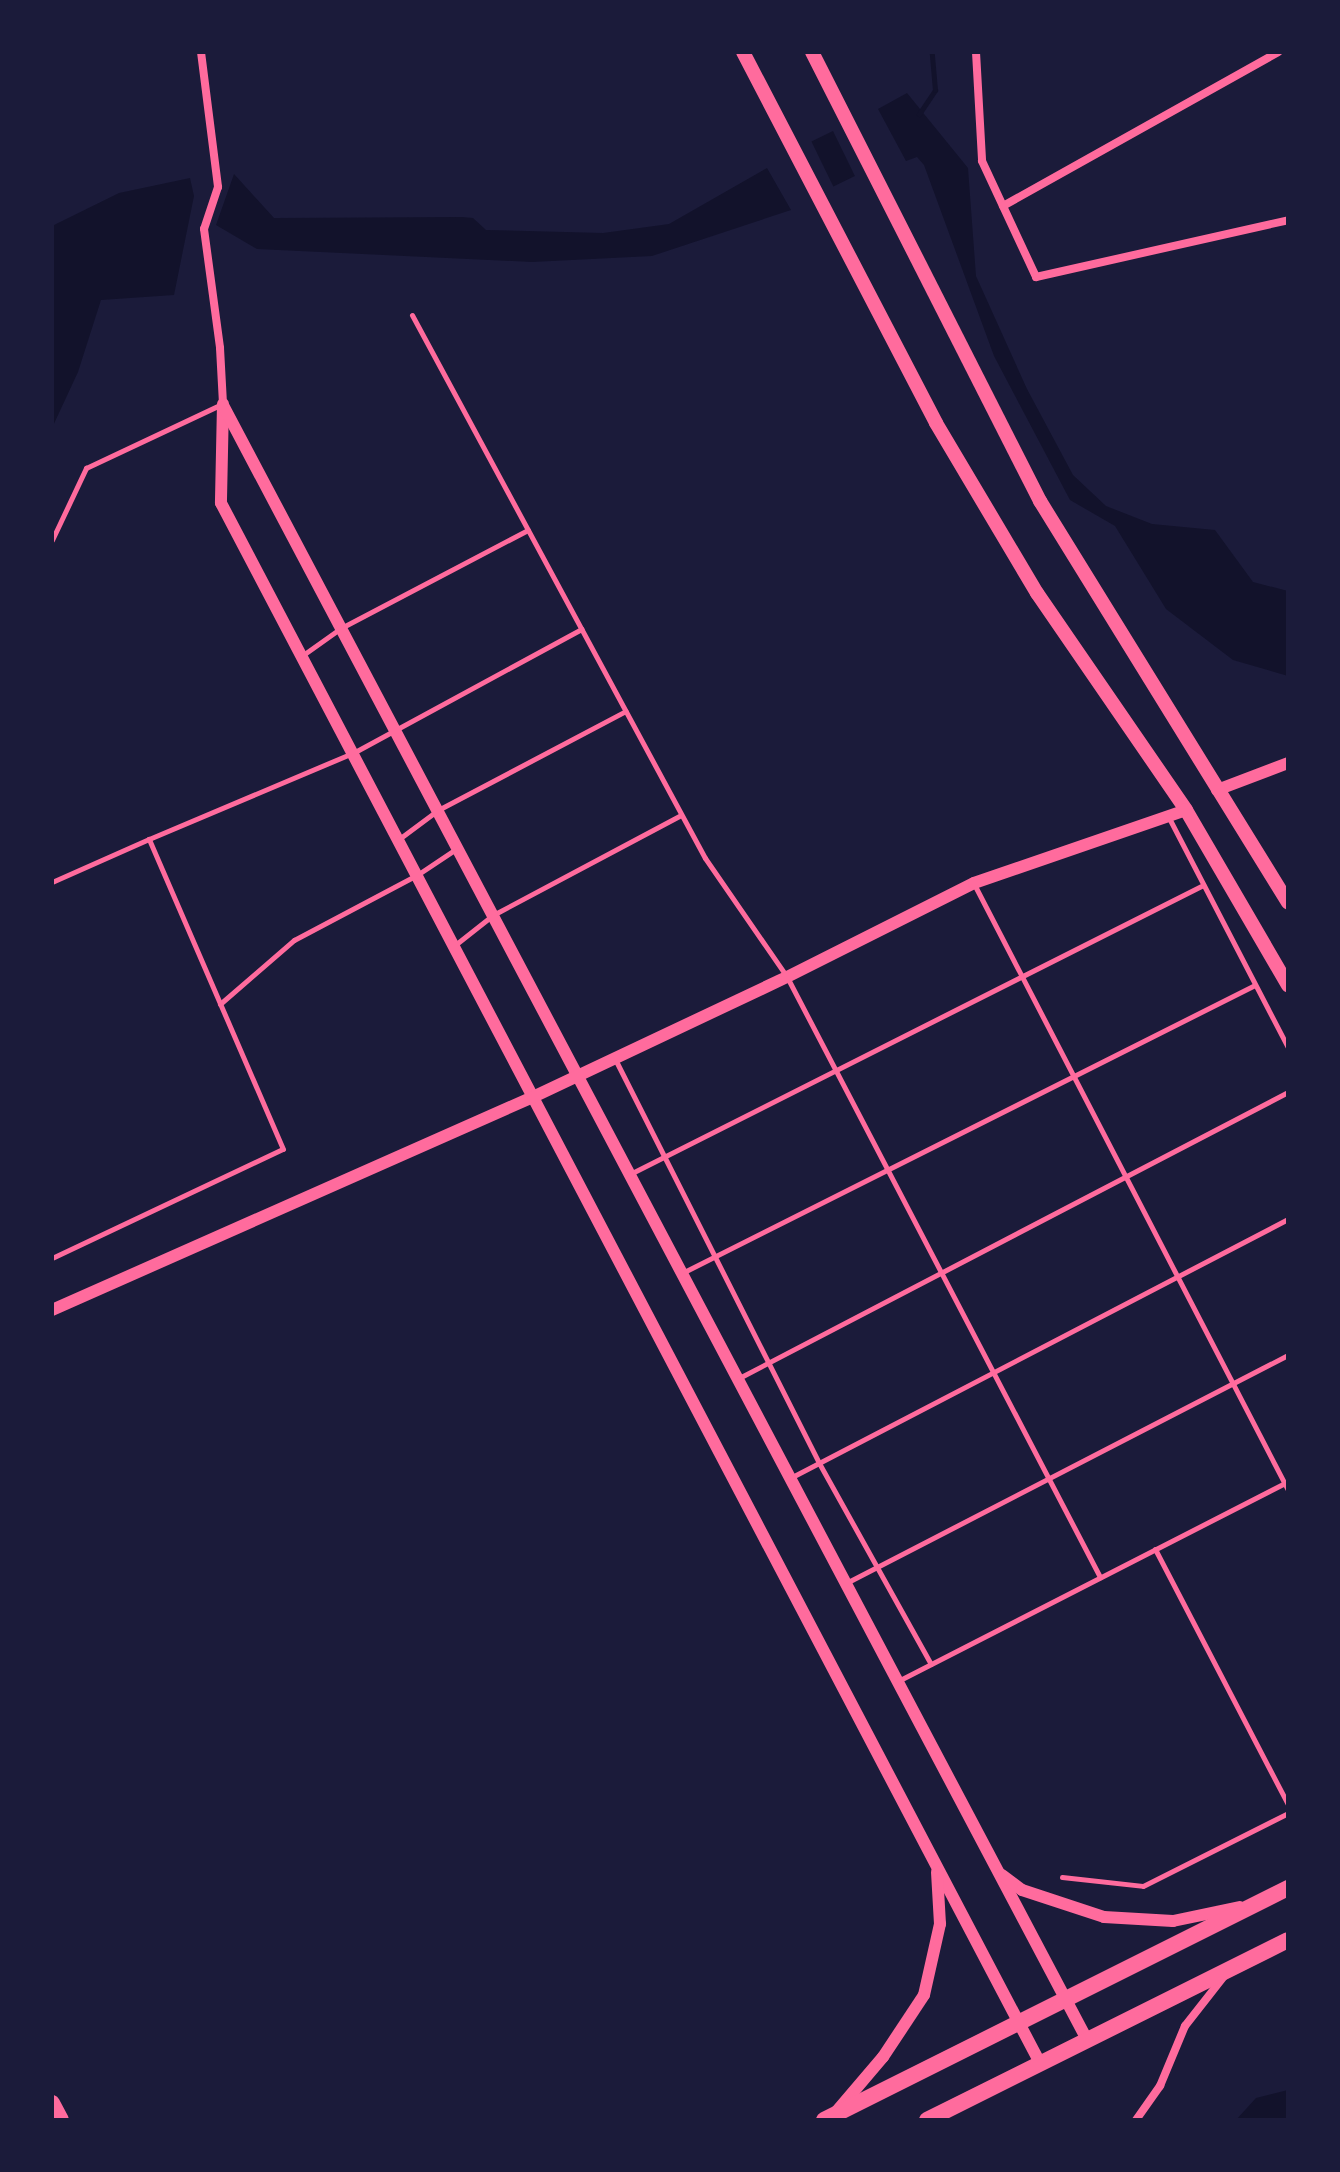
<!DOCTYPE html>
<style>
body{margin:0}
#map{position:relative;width:1340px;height:2172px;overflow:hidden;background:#1b1b3a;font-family:Jost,sans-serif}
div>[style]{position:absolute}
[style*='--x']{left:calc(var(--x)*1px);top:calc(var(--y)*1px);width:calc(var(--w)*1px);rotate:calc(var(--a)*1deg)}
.water>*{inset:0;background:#12122b;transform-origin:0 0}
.stream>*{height:5px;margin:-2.5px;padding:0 2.5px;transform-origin:2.5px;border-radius:2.5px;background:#12122b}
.service>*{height:5px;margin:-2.5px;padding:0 2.5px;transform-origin:2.5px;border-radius:2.5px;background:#ff6b9d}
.minor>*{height:8px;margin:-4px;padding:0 4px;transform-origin:4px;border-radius:4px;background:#ff6b9d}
.tertiary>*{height:12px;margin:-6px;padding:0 6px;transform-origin:6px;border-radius:6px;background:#ff6b9d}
.secondary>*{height:14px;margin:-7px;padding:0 7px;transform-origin:7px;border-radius:7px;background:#ff6b9d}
.primary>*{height:16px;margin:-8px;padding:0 8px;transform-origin:8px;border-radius:8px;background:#ff6b9d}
.trunk>*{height:16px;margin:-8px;padding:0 8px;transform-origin:8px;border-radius:8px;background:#ff6b9d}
span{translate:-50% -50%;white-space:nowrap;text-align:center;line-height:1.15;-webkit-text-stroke:7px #1b1b3a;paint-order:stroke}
.frame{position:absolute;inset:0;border:54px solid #1b1b3a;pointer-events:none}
</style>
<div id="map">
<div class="water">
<div style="clip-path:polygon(907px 93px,968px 168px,976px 276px,1027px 389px,1073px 475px,1106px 506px,1152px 524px,1215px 530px,1253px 582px,1288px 591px,1288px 676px,1233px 660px,1166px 609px,1115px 526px,1070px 500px,994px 356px,924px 165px,917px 157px,906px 161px,878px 109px)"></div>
<div style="left:833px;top:131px;width:50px;height:24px;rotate:64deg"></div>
<div style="clip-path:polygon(767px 168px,791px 210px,652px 256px,532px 262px,257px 249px,216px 225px,234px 174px,274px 218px,462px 217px,473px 218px,486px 230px,603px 233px,669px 224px)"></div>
<div style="clip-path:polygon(190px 178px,194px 196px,174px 295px,101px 300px,78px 372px,52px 428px,52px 226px,119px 193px)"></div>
<div style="clip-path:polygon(1288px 2090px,1288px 2120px,1236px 2120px,1256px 2098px)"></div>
</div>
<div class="stream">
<div style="--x:919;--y:114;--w:29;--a:-56"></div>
<div style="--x:935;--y:90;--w:38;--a:-95"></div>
</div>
<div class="service">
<div style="--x:412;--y:315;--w:617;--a:61.65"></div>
<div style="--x:705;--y:858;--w:145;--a:55.4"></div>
<div style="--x:787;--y:977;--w:677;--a:62.45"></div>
<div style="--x:52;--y:540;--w:80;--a:-64.7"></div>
<div style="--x:86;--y:468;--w:150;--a:-25.2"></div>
<div style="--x:303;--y:655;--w:47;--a:-35.4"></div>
<div style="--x:341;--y:628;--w:211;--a:-27.7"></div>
<div style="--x:1169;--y:818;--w:259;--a:62.6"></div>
<div style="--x:399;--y:839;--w:49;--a:-36.6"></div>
<div style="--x:438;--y:810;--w:212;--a:-27.8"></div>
<div style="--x:52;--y:882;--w:106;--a:-23.9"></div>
<div style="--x:974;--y:884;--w:683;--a:62.61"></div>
<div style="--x:455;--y:945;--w:48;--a:-38.3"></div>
<div style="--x:493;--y:915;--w:213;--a:-28"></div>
<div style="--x:220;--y:1004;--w:98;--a:-40.9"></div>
<div style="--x:294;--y:940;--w:139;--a:-27.9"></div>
<div style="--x:417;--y:875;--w:47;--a:-33.7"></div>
<div style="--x:615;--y:1059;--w:453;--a:63.2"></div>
<div style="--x:819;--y:1463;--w:230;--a:60.9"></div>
<div style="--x:630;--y:1174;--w:642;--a:-26.76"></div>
<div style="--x:52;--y:1258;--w:255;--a:-25.3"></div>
<div style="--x:283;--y:1149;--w:338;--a:-113.4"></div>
<div style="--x:149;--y:839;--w:221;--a:-22.9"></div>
<div style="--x:353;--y:753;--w:260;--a:-28.5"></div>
<div style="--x:684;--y:1272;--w:639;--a:-26.69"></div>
<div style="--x:739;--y:1378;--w:619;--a:-27.52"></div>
<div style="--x:792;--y:1477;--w:559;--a:-27.48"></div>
<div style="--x:1155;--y:1549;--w:288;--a:62.5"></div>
<div style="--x:848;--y:1582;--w:495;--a:-27.3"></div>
<div style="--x:898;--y:1681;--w:438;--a:-27.1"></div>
<div style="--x:1062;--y:1877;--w:81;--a:6.3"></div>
<div style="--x:1143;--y:1886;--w:162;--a:-26.7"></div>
</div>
<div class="minor">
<div style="--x:201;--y:52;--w:136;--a:82.8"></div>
<div style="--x:218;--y:187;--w:44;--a:108.4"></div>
<div style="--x:204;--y:229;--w:120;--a:82.3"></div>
<div style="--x:220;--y:348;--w:56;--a:86.9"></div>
<div style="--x:976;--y:52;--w:109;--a:86.8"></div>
<div style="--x:982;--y:161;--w:128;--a:65"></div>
<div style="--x:1036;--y:277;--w:258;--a:-12.7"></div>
<div style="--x:1003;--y:206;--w:315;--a:-29.2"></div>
<div style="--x:1136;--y:2120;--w:42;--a:-54.8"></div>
<div style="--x:1160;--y:2086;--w:65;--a:-67.4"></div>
<div style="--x:1185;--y:2026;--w:65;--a:-51.9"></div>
</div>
<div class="tertiary">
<div style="--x:223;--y:404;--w:99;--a:91.2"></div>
<div style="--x:221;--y:503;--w:1762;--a:62.3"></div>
<div style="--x:224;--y:407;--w:1847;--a:62.14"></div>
<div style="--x:1217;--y:790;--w:76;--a:-20.8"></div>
<div style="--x:52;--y:1310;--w:526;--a:-23.89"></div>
<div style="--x:533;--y:1097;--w:281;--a:-25.3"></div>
<div style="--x:787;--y:977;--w:209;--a:-26.7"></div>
<div style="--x:974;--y:883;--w:224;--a:-19"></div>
<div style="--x:1002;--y:1875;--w:25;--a:37"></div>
<div style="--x:1022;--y:1890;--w:86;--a:18.2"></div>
<div style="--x:1104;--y:1917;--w:69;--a:3.3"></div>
<div style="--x:1173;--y:1921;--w:68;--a:-11.8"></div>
<div style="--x:837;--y:2111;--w:71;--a:-49.6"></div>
<div style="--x:883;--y:2057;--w:74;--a:-56.5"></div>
<div style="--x:924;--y:1995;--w:73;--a:-77.3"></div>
<div style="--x:940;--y:1924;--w:52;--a:-93.3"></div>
</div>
<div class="secondary">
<div style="--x:743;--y:52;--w:418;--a:62.5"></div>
<div style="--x:936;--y:423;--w:198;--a:59.3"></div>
<div style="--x:1037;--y:593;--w:263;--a:55.5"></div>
<div style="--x:1186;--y:810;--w:203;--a:59.8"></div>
<div style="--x:812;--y:52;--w:504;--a:63.08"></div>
<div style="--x:1040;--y:501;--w:472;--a:58.3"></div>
</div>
<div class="primary">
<div style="--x:824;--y:2120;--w:519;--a:-26.57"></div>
<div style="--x:927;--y:2120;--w:403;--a:-26.5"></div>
</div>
<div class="trunk">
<div style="--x:52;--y:2103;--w:19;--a:62"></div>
</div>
<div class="frame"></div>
</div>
